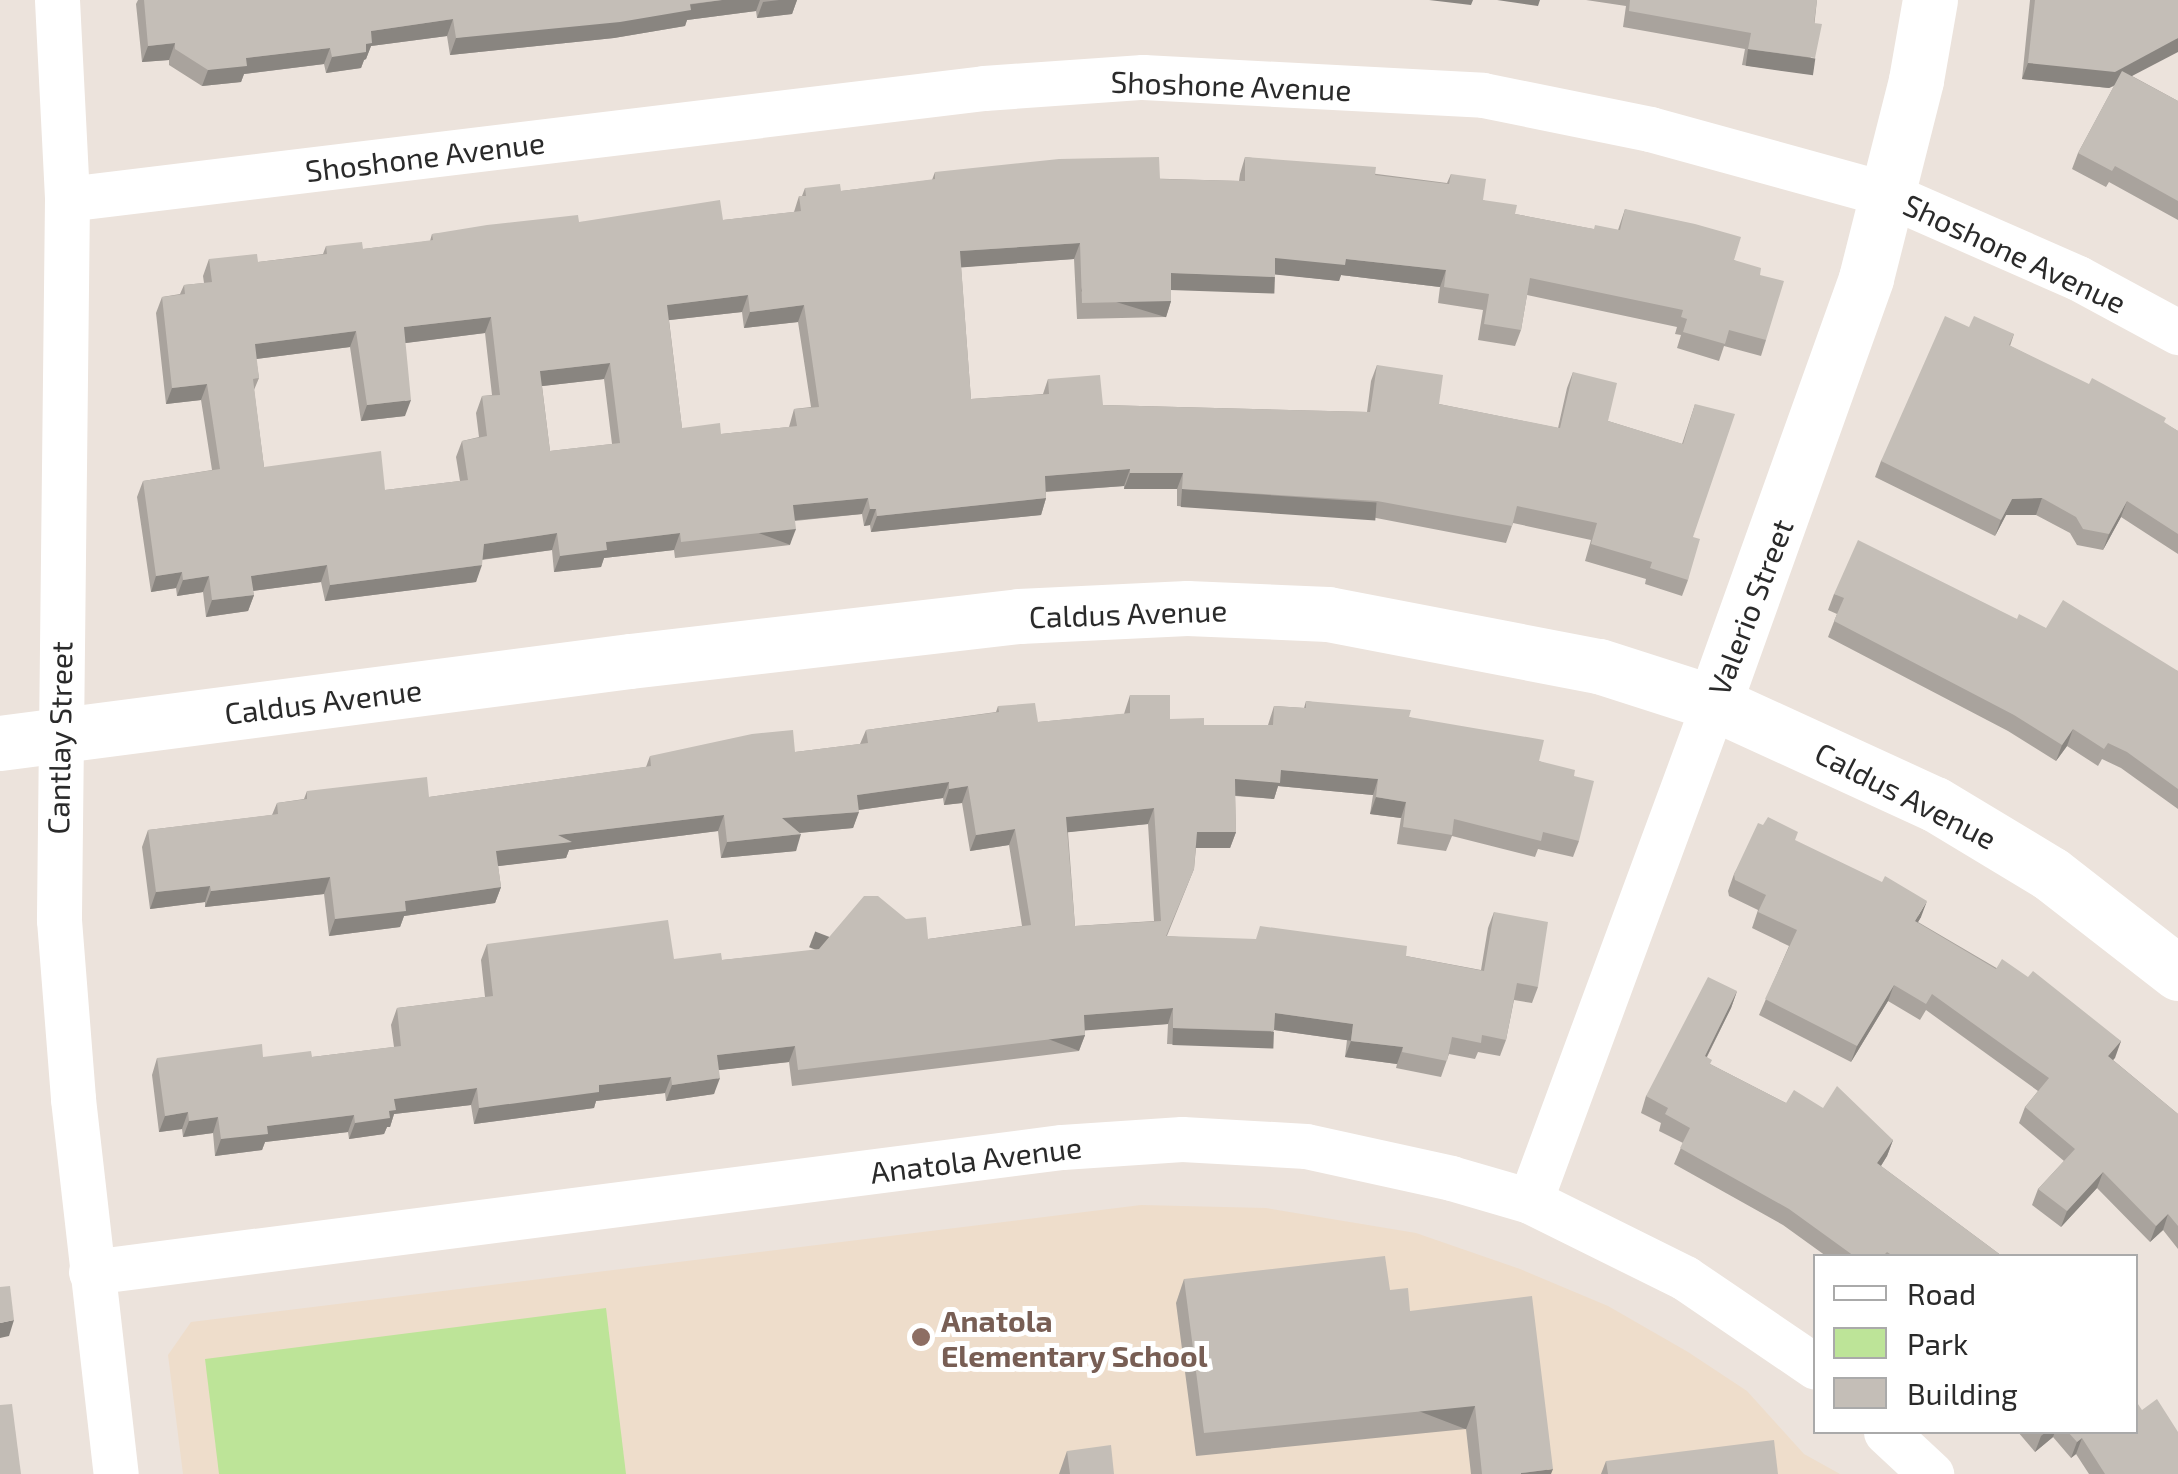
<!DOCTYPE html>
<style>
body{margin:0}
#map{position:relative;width:2178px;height:1474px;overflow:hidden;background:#ece3dc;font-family:"Exo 2",sans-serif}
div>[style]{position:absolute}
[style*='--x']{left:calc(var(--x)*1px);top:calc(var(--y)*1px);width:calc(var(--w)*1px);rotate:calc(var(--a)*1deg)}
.education>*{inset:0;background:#eeddcb}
.green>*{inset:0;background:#bde498}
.street>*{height:45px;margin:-22.5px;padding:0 22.5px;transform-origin:22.5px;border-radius:22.5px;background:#fff}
.secondary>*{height:55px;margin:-27.5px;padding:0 27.5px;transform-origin:27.5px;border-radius:27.5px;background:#fff}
.wall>*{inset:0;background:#a9a39d}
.shaded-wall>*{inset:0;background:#898580;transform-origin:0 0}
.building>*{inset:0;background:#c4beb7}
.dots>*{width:28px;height:28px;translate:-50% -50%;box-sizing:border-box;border:5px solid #fff;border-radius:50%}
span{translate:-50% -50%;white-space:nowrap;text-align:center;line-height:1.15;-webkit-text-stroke:10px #fff;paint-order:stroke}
.street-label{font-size:30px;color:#2a2a2a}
.education-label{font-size:30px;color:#785e54;font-weight:700}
.left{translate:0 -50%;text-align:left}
.legend{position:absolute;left:1813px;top:1254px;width:325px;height:180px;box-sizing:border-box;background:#fff;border:2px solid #aaa;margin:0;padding:12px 18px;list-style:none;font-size:30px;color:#2a2a2a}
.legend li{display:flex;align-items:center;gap:20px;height:50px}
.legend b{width:50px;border:2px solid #aaa}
</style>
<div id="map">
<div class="education">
<div style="clip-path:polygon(1141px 1205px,1266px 1208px,1416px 1233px,1520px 1269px,1608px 1306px,1688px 1352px,1747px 1391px,1804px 1454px,1840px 1474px,183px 1474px,168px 1355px,191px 1322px)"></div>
</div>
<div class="green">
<div style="clip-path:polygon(606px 1308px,626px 1474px,219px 1474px,205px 1359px)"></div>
</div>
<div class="street">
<div style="--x:57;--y:0;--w:199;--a:87.1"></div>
<div style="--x:67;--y:199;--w:721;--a:90.64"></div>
<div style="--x:59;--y:920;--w:180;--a:85.5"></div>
<div style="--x:73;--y:1099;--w:377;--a:83.5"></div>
<div style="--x:67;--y:199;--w:924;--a:-6.9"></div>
<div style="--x:984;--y:88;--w:159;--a:-4"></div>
<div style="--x:1143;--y:77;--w:340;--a:3"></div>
<div style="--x:1483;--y:95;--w:170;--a:11.5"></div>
<div style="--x:1650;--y:129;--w:248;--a:15.4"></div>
<div style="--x:1889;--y:195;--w:206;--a:23.7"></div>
<div style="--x:2078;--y:278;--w:114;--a:28.4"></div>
<div style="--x:1530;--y:1201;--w:531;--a:-69.72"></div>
<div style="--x:91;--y:1272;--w:979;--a:-7.34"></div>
<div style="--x:1062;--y:1147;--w:120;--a:-3.8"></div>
<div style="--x:1182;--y:1139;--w:124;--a:3.2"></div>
<div style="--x:1306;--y:1146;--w:148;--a:12.4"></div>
<div style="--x:1451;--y:1178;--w:82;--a:16.2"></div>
<div style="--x:1530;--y:1201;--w:173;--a:26.4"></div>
<div style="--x:1685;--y:1278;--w:158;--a:34.2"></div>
<div style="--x:1886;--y:1432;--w:62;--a:43"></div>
</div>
<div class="secondary">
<div style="--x:1714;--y:703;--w:451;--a:-70.3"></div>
<div style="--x:1866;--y:278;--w:204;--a:-75.8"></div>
<div style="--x:1916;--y:80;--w:81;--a:-80.1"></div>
<div style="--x:0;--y:743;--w:635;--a:-7.42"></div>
<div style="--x:630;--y:661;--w:392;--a:-6.6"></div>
<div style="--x:1019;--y:616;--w:168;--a:-2.7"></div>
<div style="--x:1187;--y:608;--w:141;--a:2.4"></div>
<div style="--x:1328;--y:614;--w:276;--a:10.9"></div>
<div style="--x:1599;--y:666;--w:121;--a:17.8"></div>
<div style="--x:1714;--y:703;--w:243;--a:24.6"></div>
<div style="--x:1935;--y:804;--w:135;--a:31.1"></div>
<div style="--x:2051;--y:874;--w:161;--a:37.9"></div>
</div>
<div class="wall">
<div style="clip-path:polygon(138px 0,797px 0,792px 14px,757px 18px,756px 11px,687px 20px,685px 26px,614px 38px,450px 55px,447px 36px,371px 46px,366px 59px,364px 60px,361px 68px,326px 73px,324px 64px,244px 74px,241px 82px,202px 86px,169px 65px,169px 60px,142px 62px,136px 4px)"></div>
<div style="clip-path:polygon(1586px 0,1817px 0,1809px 74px,1742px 65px,1745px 49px,1623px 27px,1626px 6px)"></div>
<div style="clip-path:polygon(2030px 0,2178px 0,2132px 76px,2178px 101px,2178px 220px,2109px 182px,2106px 187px,2072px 169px,2078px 153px,2114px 86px,2109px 88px,2022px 79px)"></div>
<div style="clip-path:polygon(evenodd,1245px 157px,1447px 183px,1451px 174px,1483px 200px,1515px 214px,1593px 229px,1618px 230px,1625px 209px,1734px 260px,1760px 275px,1766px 340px,1761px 356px,1724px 346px,1719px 361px,1677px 348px,1681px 335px,1675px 334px,1677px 327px,1527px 295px,1521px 330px,1515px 346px,1478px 340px,1483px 310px,1438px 303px,1440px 287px,1341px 275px,1339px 281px,1275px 274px,1269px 293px,1171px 289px,1171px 301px,1166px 317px,1077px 319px,1074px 259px,961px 267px,971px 399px,1043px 394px,1048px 379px,1103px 405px,1367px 412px,1371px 381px,1377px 365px,1439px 404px,1558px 428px,1567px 388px,1573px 372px,1608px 421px,1682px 444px,1695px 404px,1693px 537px,1688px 580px,1682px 596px,1645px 584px,1646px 579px,1585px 561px,1591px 540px,1513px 523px,1506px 543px,1371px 517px,1177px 506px,1177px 489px,1124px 489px,1124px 486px,1046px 492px,1046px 498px,1041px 515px,871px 532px,870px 525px,864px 526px,862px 514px,795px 521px,790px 545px,675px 558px,674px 550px,604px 558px,601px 567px,554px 572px,552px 550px,482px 560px,476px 582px,325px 601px,321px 582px,253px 591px,254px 595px,248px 611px,206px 617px,203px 592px,177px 596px,176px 588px,151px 592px,137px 497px,143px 481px,212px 470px,201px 400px,166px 404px,156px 313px,162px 297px,180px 294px,184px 285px,204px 283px,203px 276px,209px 259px,258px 262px,323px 254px,326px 246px,363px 249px,430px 241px,432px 234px,579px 222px,723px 220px,794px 212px,799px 196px,802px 196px,805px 188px,841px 191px,932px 180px,935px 172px,1239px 181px,1240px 174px,1245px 157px,742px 312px,744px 328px,798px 322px,811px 407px,794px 409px,789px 427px,721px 434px,682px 428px,669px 320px,742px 312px,1245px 157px,485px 333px,492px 395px,482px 396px,476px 413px,479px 437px,462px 441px,456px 457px,460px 481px,385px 490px,264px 467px,254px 390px,259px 378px,256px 359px,350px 347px,361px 421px,405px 416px,405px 343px,485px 333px,1245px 157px,604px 379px,612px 444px,550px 451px,542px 386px,604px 379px)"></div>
<div style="clip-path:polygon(1969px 327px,2014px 334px,2010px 346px,2164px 423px,2178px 431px,2178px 554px,2121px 517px,2103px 550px,2077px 545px,2070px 533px,2036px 515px,2006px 515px,1995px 536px,1875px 477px,1881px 461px)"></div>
<div style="clip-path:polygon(1834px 594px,2017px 619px,2178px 671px,2178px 809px,2121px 768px,2102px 759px,2098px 766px,2067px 746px,2056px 761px,2008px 731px,1828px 637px,1837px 614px,1828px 610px)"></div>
<div style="clip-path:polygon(evenodd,1130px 695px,1170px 719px,1204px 725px,1268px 725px,1274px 706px,1304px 708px,1306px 701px,1409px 717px,1539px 761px,1574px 776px,1579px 841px,1573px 857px,1538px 849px,1535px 857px,1452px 836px,1446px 851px,1397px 844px,1401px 818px,1370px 814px,1373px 795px,1278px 786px,1274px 799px,1235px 796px,1236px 832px,1230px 848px,1196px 848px,1194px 869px,1167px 936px,1406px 956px,1481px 970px,1488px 928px,1494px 912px,1538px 987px,1532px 1003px,1514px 1000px,1506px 1040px,1500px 1056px,1478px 1052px,1475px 1059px,1449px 1054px,1441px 1077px,1396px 1068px,1397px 1064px,1345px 1057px,1347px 1040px,1274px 1030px,1268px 1047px,1167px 1044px,1168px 1024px,1085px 1030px,1085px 1035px,1079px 1051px,792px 1086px,789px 1062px,719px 1070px,714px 1094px,666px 1101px,665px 1093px,596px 1101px,594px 1108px,474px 1124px,471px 1105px,394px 1114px,390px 1127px,387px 1127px,384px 1134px,349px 1139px,348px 1132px,265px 1142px,262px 1150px,215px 1156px,213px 1133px,183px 1137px,182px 1129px,159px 1132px,152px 1075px,157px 1058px,312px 1057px,394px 1047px,391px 1025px,397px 1008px,485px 997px,481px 960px,487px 944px,674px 959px,722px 960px,928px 939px,1022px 926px,1009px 845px,970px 851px,962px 803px,944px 805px,943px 798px,859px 810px,853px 828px,799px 833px,796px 851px,721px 858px,718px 831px,569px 850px,566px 858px,498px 866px,501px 887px,495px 903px,404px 916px,400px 927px,329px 936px,324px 894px,205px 907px,205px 902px,150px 909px,142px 847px,148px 830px,272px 815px,277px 803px,304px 799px,307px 791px,429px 797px,646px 767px,650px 756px,795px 752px,860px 744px,866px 730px,996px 712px,998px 706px,1038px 722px,1124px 714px,1130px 695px,1148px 824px,1154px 921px,1075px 926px,1068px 832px,1148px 824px)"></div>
<div style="clip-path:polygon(1763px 825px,1795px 841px,1921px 917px,1918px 922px,2121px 1041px,2113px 1060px,2178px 1114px,2178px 1249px,2163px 1230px,2150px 1242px,2097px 1188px,2061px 1227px,2032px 1205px,2038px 1189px,2064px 1161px,2019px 1123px,2025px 1107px,2038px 1091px,1926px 1010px,1920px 1020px,1888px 1001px,1851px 1062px,1759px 1015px,1789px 946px,1752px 928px,1758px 910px,1729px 896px,1728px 891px,1734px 874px)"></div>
<div style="clip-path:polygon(1737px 991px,1731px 1008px,1707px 1057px,1710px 1064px,1786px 1103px,1823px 1108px,1893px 1140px,1887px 1156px,1881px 1166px,2002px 1256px,1826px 1256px,1783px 1225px,1674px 1164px,1683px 1143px,1659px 1131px,1661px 1123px,1641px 1113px,1646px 1096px)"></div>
<div style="clip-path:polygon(1184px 1279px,1390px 1290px,1410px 1311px,1551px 1474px,1471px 1474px,1466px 1429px,1196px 1456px,1176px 1303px)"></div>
<div style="clip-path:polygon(2018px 1432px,2136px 1432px,2178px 1474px,2089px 1474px,2076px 1454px,2071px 1458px,2053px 1437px,2035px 1452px)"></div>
<div style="clip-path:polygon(1067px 1451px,1114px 1474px,1059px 1474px)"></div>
<div style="clip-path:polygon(1606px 1461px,1778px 1474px,1601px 1474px)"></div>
</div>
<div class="shaded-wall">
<div style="clip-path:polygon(722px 0,760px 0,756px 11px,687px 20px,685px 26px,614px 38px,450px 55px,456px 38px)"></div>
<div style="clip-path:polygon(779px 0,797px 0,792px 14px,757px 18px,763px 2px)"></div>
<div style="clip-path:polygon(1429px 0,1473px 0,1471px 5px)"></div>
<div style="clip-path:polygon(1497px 0,1540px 0,1538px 6px)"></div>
<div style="clip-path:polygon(453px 19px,447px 36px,371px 46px,366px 59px,364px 60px,361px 68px,326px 73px,332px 57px,371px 31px)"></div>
<div style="clip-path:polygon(2178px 38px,2178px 52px,2109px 88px,2022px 79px,2028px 63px)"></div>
<div style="clip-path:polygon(175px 43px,169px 60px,142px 62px,148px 46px)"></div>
<div style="clip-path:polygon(330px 48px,324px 64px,244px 74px,241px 82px,202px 86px,208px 70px,246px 58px)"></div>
<div style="left:1748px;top:49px;width:68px;height:17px;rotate:8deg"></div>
<div style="clip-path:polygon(1080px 243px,1074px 259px,954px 268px,960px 251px)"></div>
<div style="clip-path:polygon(1275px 258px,1346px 259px,1446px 270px,1440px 287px,1341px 275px,1339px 281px,1269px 274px)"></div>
<div style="left:1171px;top:273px;width:104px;height:17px;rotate:2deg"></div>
<div style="clip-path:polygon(748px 295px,742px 312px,661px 321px,667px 305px)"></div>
<div style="left:1171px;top:301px;width:17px;height:89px;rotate:107deg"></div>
<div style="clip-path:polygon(804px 305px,798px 322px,744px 328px,750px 312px)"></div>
<div style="clip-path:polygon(491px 317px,485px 333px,398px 344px,404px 327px)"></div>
<div style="clip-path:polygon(356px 331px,350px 347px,249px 360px,255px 344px)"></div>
<div style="clip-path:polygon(610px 363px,604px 379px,534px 387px,540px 371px)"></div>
<div style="clip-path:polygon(207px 384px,201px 400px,166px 404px,172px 388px)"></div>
<div style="clip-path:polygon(411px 400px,405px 416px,361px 421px,367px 405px)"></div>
<div style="clip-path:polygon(1130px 469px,1124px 486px,1039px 492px,1045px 476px)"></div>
<div style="clip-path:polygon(1130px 473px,1183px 473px,1177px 489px,1124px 489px)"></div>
<div style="left:1182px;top:489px;width:195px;height:18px;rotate:4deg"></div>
<div style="clip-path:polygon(868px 498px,862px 514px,787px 521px,793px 505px)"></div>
<div style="clip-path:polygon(1046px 498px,1041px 515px,871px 532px,877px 516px)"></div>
<div style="clip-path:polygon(2042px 498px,2036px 515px,2006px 515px,1995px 536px,2001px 520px,2012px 499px)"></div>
<div style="clip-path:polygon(2127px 501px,2121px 517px,2103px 550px,2109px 534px)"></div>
<div style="clip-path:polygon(870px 509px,876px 509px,870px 525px,864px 526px)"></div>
<div style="left:796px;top:529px;width:17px;height:116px;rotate:111deg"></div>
<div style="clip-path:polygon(557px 533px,552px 550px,478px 560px,484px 544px)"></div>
<div style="clip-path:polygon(680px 533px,674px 550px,604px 558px,601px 567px,554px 572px,560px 556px,606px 542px)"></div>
<div style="clip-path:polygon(327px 565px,321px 582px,245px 592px,251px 576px)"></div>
<div style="clip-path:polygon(482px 565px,476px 582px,325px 601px,330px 585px)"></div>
<div style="clip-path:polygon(182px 572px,176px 588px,151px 592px,156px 576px)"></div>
<div style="clip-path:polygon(209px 576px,203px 592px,177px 596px,183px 580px)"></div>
<div style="clip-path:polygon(254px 595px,248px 611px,206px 617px,212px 600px)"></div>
<div style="clip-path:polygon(2073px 729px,2067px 746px,2056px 761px,2062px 745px)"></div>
<div style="clip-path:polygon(1281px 770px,1378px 779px,1373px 795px,1278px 786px,1274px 799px,1229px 795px,1235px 779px)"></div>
<div style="clip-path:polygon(949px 782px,943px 798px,851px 811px,857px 795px)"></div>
<div style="clip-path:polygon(968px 786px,962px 803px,944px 805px,949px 789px)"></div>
<div style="clip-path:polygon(1376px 797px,1406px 802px,1401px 818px,1370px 814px)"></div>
<div style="clip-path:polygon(1154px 808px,1148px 824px,1061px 833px,1066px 817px)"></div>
<div style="clip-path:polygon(859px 812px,853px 828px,776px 835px,782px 818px)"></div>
<div style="clip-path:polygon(724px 815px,718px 831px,569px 850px,566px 858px,491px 867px,496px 851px,558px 835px)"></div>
<div style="clip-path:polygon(1015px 829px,1009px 845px,970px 851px,976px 835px)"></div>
<div style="clip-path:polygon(1197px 832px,1236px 832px,1230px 848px,1191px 848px)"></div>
<div style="clip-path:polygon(801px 834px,796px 851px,721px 858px,727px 842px)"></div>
<div style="clip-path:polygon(330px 877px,324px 894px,205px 907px,211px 891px)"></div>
<div style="clip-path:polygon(210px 886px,205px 902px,150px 909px,156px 892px)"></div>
<div style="clip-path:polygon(501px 887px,495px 903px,404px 916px,400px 927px,329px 936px,335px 919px,405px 901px)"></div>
<div style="clip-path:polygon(1927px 901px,1921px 917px,1909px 937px,1915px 921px)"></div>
<div style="clip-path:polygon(1894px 985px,1888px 1001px,1851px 1062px,1857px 1046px)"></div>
<div style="clip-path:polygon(1737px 991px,1731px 1008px,1699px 1072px,1705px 1056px)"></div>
<div style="clip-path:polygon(1173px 1008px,1168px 1024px,1078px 1031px,1084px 1015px)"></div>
<div style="left:1275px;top:1013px;width:79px;height:17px;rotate:8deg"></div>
<div style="left:1173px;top:1028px;width:101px;height:17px;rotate:2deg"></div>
<div style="left:1085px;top:1035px;width:17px;height:289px;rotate:111deg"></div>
<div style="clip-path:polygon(1351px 1041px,1403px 1047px,1397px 1064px,1345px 1057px)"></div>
<div style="clip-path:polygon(2121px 1041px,2115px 1058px,2102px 1072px,2108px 1056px)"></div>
<div style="clip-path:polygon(795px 1046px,789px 1062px,711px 1071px,717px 1055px)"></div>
<div style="clip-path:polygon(671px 1077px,665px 1093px,596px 1101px,594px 1108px,474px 1124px,479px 1108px,599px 1085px)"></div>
<div style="clip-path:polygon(720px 1078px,714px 1094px,666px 1101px,672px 1085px)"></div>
<div style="clip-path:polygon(477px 1088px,471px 1105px,394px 1114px,390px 1127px,387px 1127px,384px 1134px,349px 1139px,355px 1123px,394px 1099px)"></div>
<div style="clip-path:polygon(188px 1112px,182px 1129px,159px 1132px,165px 1116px)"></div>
<div style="clip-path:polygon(354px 1115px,348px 1132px,265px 1142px,262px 1150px,215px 1156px,221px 1139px,267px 1126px)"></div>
<div style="clip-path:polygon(218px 1117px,213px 1133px,183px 1137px,189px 1121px)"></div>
<div style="clip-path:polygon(1893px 1140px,1887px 1156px,1872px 1180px,1877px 1163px)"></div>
<div style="clip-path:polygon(2103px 1172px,2097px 1188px,2061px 1227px,2067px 1211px)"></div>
<div style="clip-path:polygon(2168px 1214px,2163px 1230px,2150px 1242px,2156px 1226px)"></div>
<div style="clip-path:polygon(14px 1320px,9px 1336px,0 1338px,0 1323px)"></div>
<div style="left:1475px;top:1406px;width:25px;height:272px;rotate:111deg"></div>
<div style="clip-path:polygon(2046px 1432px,2055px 1432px,2053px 1437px,2035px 1452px,2041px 1436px)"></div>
<div style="clip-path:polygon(2082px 1438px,2076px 1454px,2071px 1458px,2077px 1442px)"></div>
<div style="clip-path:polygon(1553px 1469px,1551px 1474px,1521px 1474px,1521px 1473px)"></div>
</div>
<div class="building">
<div style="clip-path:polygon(144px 0,722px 0,690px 4px,691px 10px,620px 22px,456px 38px,453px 19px,371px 31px,372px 43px,366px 44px,366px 52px,332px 57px,330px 48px,246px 58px,247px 66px,208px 70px,175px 49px,175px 43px,148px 46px)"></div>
<div style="clip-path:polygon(1630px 0,1817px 0,1814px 23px,1822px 24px,1815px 58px,1748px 49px,1751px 33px,1629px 11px)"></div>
<div style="clip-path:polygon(2035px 0,2178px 0,2178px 38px,2115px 72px,2028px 63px)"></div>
<div style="clip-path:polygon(2122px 71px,2178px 101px,2178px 201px,2115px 166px,2112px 171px,2078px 153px)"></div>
<div style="clip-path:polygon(evenodd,1159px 157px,1160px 179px,1245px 181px,1245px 157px,1376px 167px,1375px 175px,1449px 184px,1451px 174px,1486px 179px,1483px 200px,1517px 205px,1515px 214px,1594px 229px,1595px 225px,1620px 230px,1625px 209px,1695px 224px,1741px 237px,1734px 260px,1761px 268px,1760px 275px,1784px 281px,1766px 340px,1729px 330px,1725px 344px,1683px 332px,1687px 319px,1681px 317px,1683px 310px,1530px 278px,1521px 330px,1484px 324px,1489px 294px,1444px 287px,1446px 270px,1346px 259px,1345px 265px,1275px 258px,1275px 277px,1171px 273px,1171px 301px,1082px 303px,1080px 243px,960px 251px,971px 399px,1049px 394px,1048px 379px,1100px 375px,1103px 405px,1370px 412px,1377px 365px,1443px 375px,1439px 404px,1560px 428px,1573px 372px,1617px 383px,1608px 421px,1683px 444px,1695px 404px,1735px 414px,1693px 537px,1700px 539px,1688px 580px,1650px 568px,1652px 562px,1591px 544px,1597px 523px,1517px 506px,1512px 526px,1377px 501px,1182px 489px,1183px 473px,1130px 473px,1130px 469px,1045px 476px,1046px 498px,877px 516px,876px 509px,870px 509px,868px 498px,793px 505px,796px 529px,681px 542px,680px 533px,606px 542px,607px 550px,560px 556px,557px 533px,484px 544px,482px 565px,330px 585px,327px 565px,251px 576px,254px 595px,212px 600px,209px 576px,183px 580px,182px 572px,156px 576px,143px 481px,220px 469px,207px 384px,172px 388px,162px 297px,185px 294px,184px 285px,212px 282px,209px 259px,257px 254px,258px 262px,327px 254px,326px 246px,362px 242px,363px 249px,433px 240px,432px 234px,487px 225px,578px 215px,579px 222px,720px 200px,723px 220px,801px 211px,799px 196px,806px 196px,805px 188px,840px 184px,841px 191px,935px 179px,935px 172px,1059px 159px,1159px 157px,748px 295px,750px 312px,804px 305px,819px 407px,794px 409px,797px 426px,721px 434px,720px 423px,682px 428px,667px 305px,748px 295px,1159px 157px,491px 317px,500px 395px,482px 396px,487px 436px,462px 441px,468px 480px,385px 490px,381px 451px,264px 467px,253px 379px,259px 378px,255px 344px,356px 331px,367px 405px,411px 400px,404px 327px,491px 317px,1159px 157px,610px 363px,620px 443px,550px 451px,540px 371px,610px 363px)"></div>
<div style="clip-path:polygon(1945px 316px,1969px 327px,1974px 316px,2014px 334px,2009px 345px,2089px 384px,2092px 378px,2166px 418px,2164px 422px,2178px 431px,2178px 534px,2127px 501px,2109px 534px,2083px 529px,2076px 517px,2042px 498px,2012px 499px,2001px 520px,1881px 461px)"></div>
<div style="clip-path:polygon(1858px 540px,2017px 619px,2019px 614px,2046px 628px,2063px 600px,2178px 671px,2178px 789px,2127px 752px,2108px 743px,2104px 749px,2073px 729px,2062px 745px,2014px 715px,1834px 621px,1844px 598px,1834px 594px)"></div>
<div style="clip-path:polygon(evenodd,1130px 695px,1170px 695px,1170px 719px,1204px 718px,1204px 725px,1273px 725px,1274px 706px,1306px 708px,1306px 701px,1411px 710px,1409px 717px,1544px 740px,1539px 761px,1575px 770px,1574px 776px,1594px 781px,1579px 841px,1543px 832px,1541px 841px,1454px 819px,1452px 835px,1403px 827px,1406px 802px,1376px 797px,1378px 779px,1281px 770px,1280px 783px,1235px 779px,1236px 832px,1197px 832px,1194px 869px,1166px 936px,1256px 939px,1260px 926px,1407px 946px,1406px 956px,1484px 971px,1494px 912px,1548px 922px,1538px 987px,1517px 983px,1506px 1040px,1482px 1035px,1481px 1043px,1452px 1037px,1447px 1061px,1402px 1052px,1403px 1047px,1351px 1041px,1353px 1024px,1275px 1013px,1274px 1031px,1173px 1028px,1173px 1008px,1084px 1015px,1085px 1035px,798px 1070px,795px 1046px,717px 1055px,720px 1078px,672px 1085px,671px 1077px,599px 1085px,599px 1092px,479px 1108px,477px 1088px,394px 1099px,396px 1110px,389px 1111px,390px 1118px,355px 1123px,354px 1115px,267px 1126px,268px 1134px,221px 1139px,218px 1117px,189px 1121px,188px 1112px,165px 1116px,157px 1058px,262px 1044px,263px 1057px,311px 1051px,312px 1057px,401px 1046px,397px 1008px,493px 996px,487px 944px,668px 920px,674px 959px,721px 953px,722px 960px,819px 949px,864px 896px,878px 896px,906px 919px,926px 917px,928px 939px,1031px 925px,1015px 829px,976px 835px,968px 786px,949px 789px,949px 782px,857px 795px,859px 812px,782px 818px,801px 834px,727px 842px,724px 815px,558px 835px,572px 842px,496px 851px,501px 887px,405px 901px,406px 911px,335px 919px,330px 877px,211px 891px,210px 886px,156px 892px,148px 830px,278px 814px,277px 803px,307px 799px,307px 791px,427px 777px,429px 797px,651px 766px,650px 756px,752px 734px,793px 730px,795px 752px,868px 743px,866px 730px,999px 712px,998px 706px,1035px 703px,1038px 722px,1130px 713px,1130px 695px,1154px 808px,1161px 921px,1075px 926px,1066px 817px,1154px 808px)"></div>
<div style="clip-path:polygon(1768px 817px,1798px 832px,1795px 840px,1882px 882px,1885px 876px,1927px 901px,1915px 921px,1996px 969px,2002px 959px,2028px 977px,2033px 971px,2121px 1041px,2108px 1056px,2178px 1114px,2178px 1226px,2168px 1214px,2156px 1226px,2103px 1172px,2067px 1211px,2038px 1189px,2075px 1149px,2025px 1107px,2049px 1078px,1932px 994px,1926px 1004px,1894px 985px,1857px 1046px,1765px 999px,1797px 930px,1758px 912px,1766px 895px,1735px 880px,1734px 874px,1758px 823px,1763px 825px)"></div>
<div style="clip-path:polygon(1708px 977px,1737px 991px,1705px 1056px,1712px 1060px,1710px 1064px,1786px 1103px,1794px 1090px,1823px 1108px,1837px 1086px,1893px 1140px,1877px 1163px,2002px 1256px,1893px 1256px,1887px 1252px,1883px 1256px,1854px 1256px,1789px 1209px,1680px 1148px,1690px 1128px,1665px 1114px,1668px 1108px,1646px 1096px)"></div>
<div style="clip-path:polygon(1385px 1256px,1390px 1290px,1408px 1288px,1410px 1311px,1532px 1296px,1553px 1469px,1521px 1473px,1521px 1474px,1482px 1474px,1475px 1406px,1204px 1433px,1184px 1279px)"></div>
<div style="clip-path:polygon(10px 1286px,14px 1320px,0 1323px,0 1287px)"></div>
<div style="clip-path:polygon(2157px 1399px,2178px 1432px,2178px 1474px,2105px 1474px,2082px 1438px,2077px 1442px,2068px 1432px,2136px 1432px,2136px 1401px,2142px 1410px)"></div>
<div style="clip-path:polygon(12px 1404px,21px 1474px,0 1474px,0 1405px)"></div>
<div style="clip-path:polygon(1774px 1440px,1778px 1474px,1608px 1474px,1606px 1461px)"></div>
<div style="clip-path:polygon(1111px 1445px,1114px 1474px,1070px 1474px,1067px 1451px)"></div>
</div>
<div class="dots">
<div style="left:921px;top:1337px;background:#8d6e63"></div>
</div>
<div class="street-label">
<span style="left:1231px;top:85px;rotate:2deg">Shoshone Avenue</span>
<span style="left:425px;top:156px;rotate:-7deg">Shoshone Avenue</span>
<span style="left:2015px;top:253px;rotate:25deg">Shoshone Avenue</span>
<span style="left:1750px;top:607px;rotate:-69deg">Valerio Street</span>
<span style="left:1128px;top:613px;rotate:-2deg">Caldus Avenue</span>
<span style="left:323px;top:701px;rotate:-7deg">Caldus Avenue</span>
<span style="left:59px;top:738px;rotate:-89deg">Cantlay Street</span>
<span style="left:1906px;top:795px;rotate:27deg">Caldus Avenue</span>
<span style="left:976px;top:1159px;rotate:-7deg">Anatola Avenue</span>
</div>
<div class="education-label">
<span class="left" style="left:941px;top:1337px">Anatola<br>Elementary School</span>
</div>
<ul class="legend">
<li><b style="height:12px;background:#fff"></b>Road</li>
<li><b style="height:28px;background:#bde498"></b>Park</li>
<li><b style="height:28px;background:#c4beb7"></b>Building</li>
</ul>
</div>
